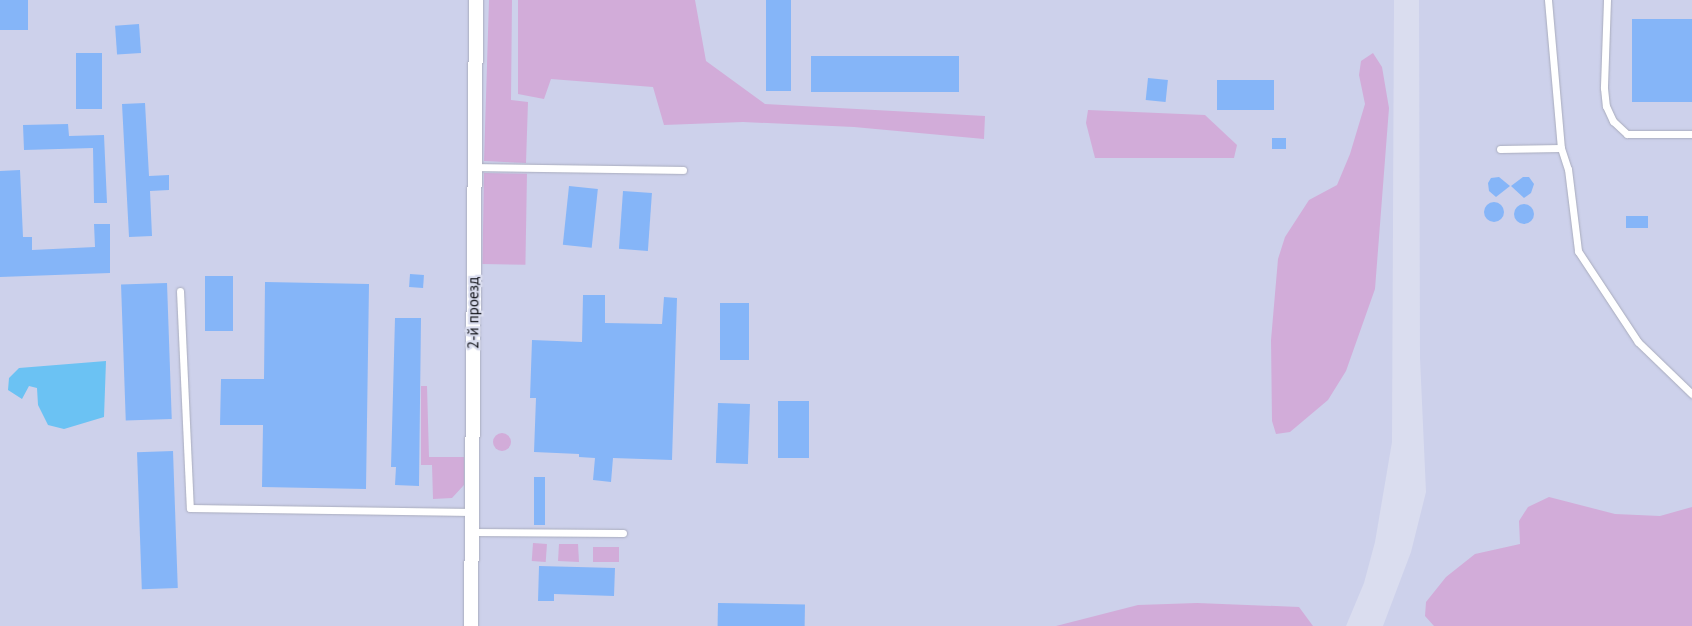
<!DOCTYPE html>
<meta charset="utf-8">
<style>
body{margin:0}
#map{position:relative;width:1692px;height:626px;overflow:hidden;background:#daddef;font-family:"PT Sans",sans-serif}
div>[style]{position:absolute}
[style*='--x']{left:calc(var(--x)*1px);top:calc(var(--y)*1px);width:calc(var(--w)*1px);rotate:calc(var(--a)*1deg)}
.built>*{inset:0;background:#cdd1eb;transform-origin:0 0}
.green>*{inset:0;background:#d2acd9;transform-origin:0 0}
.round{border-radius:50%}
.water>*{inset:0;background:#6bc2f3}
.building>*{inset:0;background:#85b5f8;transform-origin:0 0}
.roads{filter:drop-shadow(0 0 1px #a9acbd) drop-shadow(0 0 1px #a9acbd)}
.lane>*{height:7px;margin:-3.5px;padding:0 3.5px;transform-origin:3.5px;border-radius:3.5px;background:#fff}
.street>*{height:14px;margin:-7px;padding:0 7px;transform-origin:7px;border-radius:7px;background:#fff}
span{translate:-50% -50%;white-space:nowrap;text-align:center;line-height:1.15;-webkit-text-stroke:4.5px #daddef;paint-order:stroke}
.street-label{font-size:15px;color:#0e0f15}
</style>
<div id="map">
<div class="built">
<div style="left:0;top:0;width:470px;height:626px"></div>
<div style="clip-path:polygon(482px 0,1394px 0,1392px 442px,1375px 542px,1364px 583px,1346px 626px,477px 626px)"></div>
<div style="clip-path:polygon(1419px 0,1692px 0,1692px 626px,1383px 626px,1411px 552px,1426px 492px,1420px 358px)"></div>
</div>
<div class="green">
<div style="clip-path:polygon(489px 0,512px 0,511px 100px,528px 102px,526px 163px,484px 161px)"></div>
<div style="clip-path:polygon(518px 0,695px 0,706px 61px,765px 104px,985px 116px,984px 139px,854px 127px,743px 122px,664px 125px,653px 87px,551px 79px,544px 99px,518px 94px)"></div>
<div style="clip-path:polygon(1373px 53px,1382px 67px,1389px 108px,1375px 289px,1346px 371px,1328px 400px,1290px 432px,1276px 434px,1272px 421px,1271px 340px,1278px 259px,1285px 237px,1309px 200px,1337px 185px,1350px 154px,1365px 104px,1359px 75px,1361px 61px)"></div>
<div style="clip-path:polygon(1088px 110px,1205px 115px,1237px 145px,1234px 158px,1095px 158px,1086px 123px)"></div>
<div style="left:484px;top:173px;width:43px;height:91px;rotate:1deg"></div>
<div style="clip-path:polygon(421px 386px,427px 386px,429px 457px,464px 457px,464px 485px,452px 498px,433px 499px,432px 465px,421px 465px)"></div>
<div class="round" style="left:493px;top:433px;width:18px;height:18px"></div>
<div style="clip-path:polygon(1549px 497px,1615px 514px,1660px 516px,1692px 507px,1692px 626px,1434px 626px,1425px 616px,1426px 602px,1446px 577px,1475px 554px,1520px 544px,1519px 521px,1528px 507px)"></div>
<div style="left:533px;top:543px;width:14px;height:18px;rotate:4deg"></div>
<div style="clip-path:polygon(559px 544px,578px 544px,579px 562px,558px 561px)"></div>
<div style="left:593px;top:547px;width:26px;height:15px"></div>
<div style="clip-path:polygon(1197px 603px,1299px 607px,1313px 626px,1056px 626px,1138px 605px)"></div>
</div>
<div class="water">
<div style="clip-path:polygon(106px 361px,104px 417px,64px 429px,48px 425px,38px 405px,37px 388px,29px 386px,22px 399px,8px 390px,9px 378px,19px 368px)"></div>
</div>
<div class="building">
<div style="left:0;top:0;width:28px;height:30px"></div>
<div style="left:766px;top:0;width:25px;height:91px"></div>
<div style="left:1692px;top:19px;width:83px;height:60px;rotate:90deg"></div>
<div style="left:139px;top:24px;width:29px;height:24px;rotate:86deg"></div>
<div style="left:76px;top:53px;width:26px;height:56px"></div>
<div style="left:811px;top:56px;width:148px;height:36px"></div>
<div style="left:1148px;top:78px;width:20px;height:22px;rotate:6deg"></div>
<div style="left:1217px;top:80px;width:57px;height:30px"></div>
<div style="clip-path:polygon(145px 103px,149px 176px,169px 175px,169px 190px,150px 191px,152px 236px,129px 237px,122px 104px)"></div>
<div style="clip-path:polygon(68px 124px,69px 136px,104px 135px,107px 203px,94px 203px,93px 148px,24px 150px,23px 125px)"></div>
<div style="left:1272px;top:138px;width:14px;height:11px"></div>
<div style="clip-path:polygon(20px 170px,23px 237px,32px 237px,32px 250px,95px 247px,94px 224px,110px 224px,110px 273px,0 277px,0 171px)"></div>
<div style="clip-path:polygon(1499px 177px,1510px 186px,1496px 197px,1489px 191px,1488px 183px,1491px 178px)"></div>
<div style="clip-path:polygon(1523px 177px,1529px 177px,1534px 184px,1531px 193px,1524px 198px,1511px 186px)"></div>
<div style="left:569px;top:186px;width:29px;height:59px;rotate:6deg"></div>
<div style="left:623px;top:191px;width:29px;height:58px;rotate:4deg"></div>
<div class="round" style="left:1484px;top:202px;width:20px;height:20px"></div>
<div class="round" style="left:1514px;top:204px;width:20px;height:20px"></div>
<div style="left:1626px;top:216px;width:22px;height:12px"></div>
<div style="left:410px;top:274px;width:14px;height:13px;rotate:4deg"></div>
<div style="left:205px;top:276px;width:28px;height:55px"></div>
<div style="clip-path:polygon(265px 282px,369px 284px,366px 489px,262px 487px,263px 425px,220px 425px,221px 379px,264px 379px)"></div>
<div style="left:167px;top:283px;width:136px;height:46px;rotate:88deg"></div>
<div style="clip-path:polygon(583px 295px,605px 295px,605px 323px,662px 324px,664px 297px,677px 298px,672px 460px,613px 458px,611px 482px,593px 480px,595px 458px,579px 457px,579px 454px,534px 452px,536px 398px,530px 398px,532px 340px,582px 342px)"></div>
<div style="left:720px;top:303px;width:29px;height:57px"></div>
<div style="clip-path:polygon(395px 318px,421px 318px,419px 486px,395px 485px,396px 467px,391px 467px)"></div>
<div style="left:778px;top:401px;width:31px;height:57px"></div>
<div style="left:718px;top:403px;width:32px;height:60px;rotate:2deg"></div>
<div style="left:173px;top:451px;width:137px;height:36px;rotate:88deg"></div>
<div style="left:534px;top:477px;width:11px;height:48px"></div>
<div style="clip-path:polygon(539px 566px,615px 568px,614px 596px,554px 594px,554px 601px,538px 601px)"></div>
<div style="left:718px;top:603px;width:87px;height:23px;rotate:1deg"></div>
</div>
<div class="roads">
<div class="lane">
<div style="--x:1548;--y:0;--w:149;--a:85"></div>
<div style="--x:1607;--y:0;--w:88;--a:92"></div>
<div style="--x:1604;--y:88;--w:18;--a:84"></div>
<div style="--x:1606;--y:106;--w:17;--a:65"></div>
<div style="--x:1613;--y:121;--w:19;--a:43"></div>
<div style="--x:1627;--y:134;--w:65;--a:0"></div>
<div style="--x:1500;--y:149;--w:61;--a:-0.9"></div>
<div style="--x:1561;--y:148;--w:22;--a:72"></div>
<div style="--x:1568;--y:169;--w:83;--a:83"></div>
<div style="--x:1578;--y:251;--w:109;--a:56.6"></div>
<div style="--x:1638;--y:342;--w:75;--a:43.9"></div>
<div style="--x:474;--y:167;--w:209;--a:0.8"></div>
<div style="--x:180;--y:291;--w:217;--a:87.4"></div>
<div style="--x:190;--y:508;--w:282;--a:0.8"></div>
<div style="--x:472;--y:532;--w:151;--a:0.4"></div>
</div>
<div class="street">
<div style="--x:471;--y:626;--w:626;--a:-89.54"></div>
</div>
</div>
<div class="street-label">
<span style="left:473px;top:313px;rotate:-90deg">2-й проезд</span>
</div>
</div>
